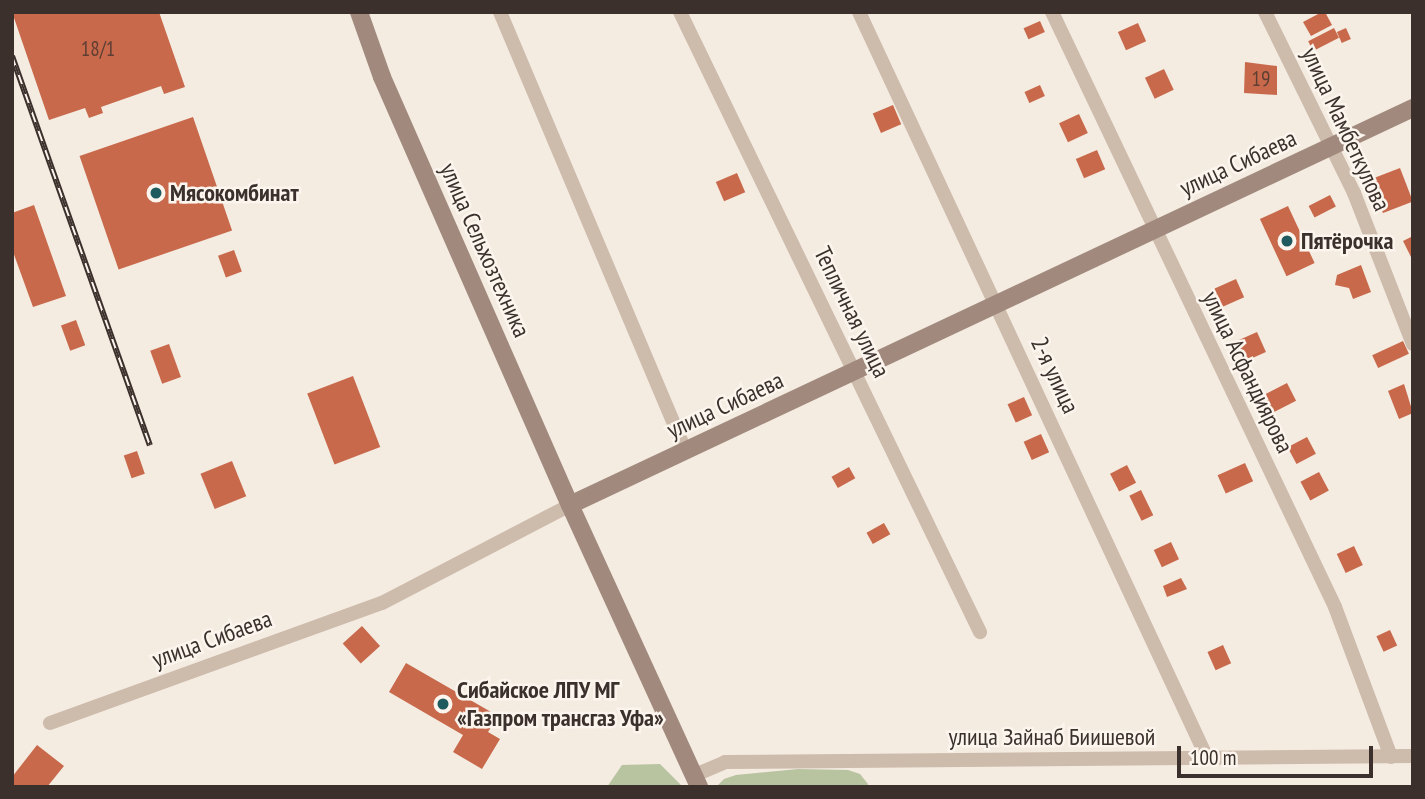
<!DOCTYPE html>
<meta charset="utf-8">
<style>
body{margin:0}
#map{position:relative;width:1425px;height:799px;overflow:hidden;background:#f4ebe1;font-family:"PT Sans Narrow",sans-serif}
div>[style]{position:absolute}
[style*='--x']{left:calc(var(--x)*1px);top:calc(var(--y)*1px);width:calc(var(--w)*1px);rotate:calc(var(--a)*1deg)}
.green>*{inset:0;background:#b8c4a0}
.building>*{inset:0;background:#c8694b;transform-origin:0 0}
.street>*{height:14px;margin:-7px;padding:0 7px;transform-origin:7px;border-radius:7px;background:#cdbbac}
.secondary>*{height:18px;margin:-9px;padding:0 9px;transform-origin:9px;border-radius:9px;background:#a18a7d}
.rail>*{height:6px;margin-top:-3px;transform-origin:0;background:repeating-linear-gradient(90deg,#fbf5ee 0 10px,#3b302b 0 20px);box-sizing:border-box;border-block:2px solid #3b302b}
.dots>*{width:19px;height:19px;translate:-50% -50%;box-sizing:border-box;border:4px solid #fbf5ee;border-radius:50%}
span{translate:-50% -50%;white-space:nowrap;text-align:center;line-height:1.15;-webkit-text-stroke:5px #fbf5ee;paint-order:stroke}
.number-label{font-size:21px;color:#5e3e33}
.number-label span{-webkit-text-stroke-width:0}
.street-label{font-size:24px;color:#3b302b}
.poi-label{font-size:24px;color:#3b302b;font-weight:700}
.left{translate:0 -50%;text-align:left}
.frame{position:absolute;inset:0;border:14px solid #3b302b;pointer-events:none}
.scale{position:absolute;left:1177px;top:746px;width:196px;height:32px;box-sizing:border-box;border:4px solid #3b302b;border-top:0;padding-left:9px;font-size:21px;line-height:24px;white-space:nowrap;color:#3b302b;-webkit-text-stroke:5px #fbf5ee;paint-order:stroke}
</style>
<div id="map">
<div class="green">
<div style="clip-path:polygon(660px 764px,683px 787px,607px 787px,622px 765px)"></div>
<div style="clip-path:polygon(798px 769px,848px 770px,860px 774px,868px 784px,867px 787px,716px 787px,724px 779px,736px 775px)"></div>
</div>
<div class="building">
<div style="clip-path:polygon(12px 12px,159px 12px,185px 87px,164px 94px,161px 86px,101px 107px,103px 113px,89px 118px,85px 108px,49px 120px)"></div>
<div style="clip-path:polygon(1322px 12px,1325px 12px,1332px 25px,1311px 36px,1303px 22px)"></div>
<div style="left:1040px;top:21px;width:12px;height:18px;rotate:66deg"></div>
<div style="left:1138px;top:23px;width:20px;height:22px;rotate:66deg"></div>
<div style="left:1334px;top:28px;width:11px;height:29px;rotate:63deg"></div>
<div style="left:1346px;top:28px;width:12px;height:10px;rotate:66deg"></div>
<div style="clip-path:polygon(1245px 62px,1277px 66px,1277px 95px,1244px 93px)"></div>
<div style="left:1164px;top:69px;width:23px;height:21px;rotate:65deg"></div>
<div style="left:1040px;top:85px;width:12px;height:17px;rotate:66deg"></div>
<div style="left:893px;top:105px;width:21px;height:22px;rotate:67deg"></div>
<div style="left:1079px;top:114px;width:21px;height:22px;rotate:65deg"></div>
<div style="left:193px;top:117px;width:120px;height:120px;rotate:71deg"></div>
<div style="left:1097px;top:150px;width:21px;height:23px;rotate:67deg"></div>
<div style="left:1400px;top:168px;width:36px;height:32px;rotate:69deg"></div>
<div style="left:737px;top:173px;width:21px;height:23px;rotate:67deg"></div>
<div style="left:1330px;top:195px;width:13px;height:24px;rotate:63deg"></div>
<div style="clip-path:polygon(34px 205px,66px 296px,33px 307px,12px 249px,12px 213px)"></div>
<div style="left:1288px;top:206px;width:63px;height:31px;rotate:65deg"></div>
<div style="clip-path:polygon(1413px 236px,1413px 261px,1403px 241px)"></div>
<div style="left:234px;top:250px;width:23px;height:17px;rotate:70deg"></div>
<div style="clip-path:polygon(1361px 265px,1371px 292px,1353px 299px,1349px 288px,1335px 285px,1337px 275px)"></div>
<div style="left:1236px;top:279px;width:20px;height:24px;rotate:66deg"></div>
<div style="left:76px;top:320px;width:27px;height:16px;rotate:70deg"></div>
<div style="left:1257px;top:332px;width:22px;height:24px;rotate:66deg"></div>
<div style="left:1403px;top:341px;width:14px;height:34px;rotate:65deg"></div>
<div style="left:169px;top:344px;width:35px;height:20px;rotate:70deg"></div>
<div style="left:353px;top:376px;width:76px;height:49px;rotate:69deg"></div>
<div style="left:1287px;top:383px;width:20px;height:29px;rotate:63deg"></div>
<div style="clip-path:polygon(1404px 384px,1413px 413px,1399px 419px,1388px 391px)"></div>
<div style="left:1024px;top:397px;width:20px;height:18px;rotate:66deg"></div>
<div style="left:1041px;top:434px;width:20px;height:19px;rotate:66deg"></div>
<div style="left:1307px;top:437px;width:19px;height:22px;rotate:62deg"></div>
<div style="left:137px;top:451px;width:24px;height:14px;rotate:71deg"></div>
<div style="left:232px;top:461px;width:38px;height:34px;rotate:68deg"></div>
<div style="left:1245px;top:463px;width:20px;height:30px;rotate:66deg"></div>
<div style="left:1127px;top:465px;width:20px;height:19px;rotate:63deg"></div>
<div style="left:849px;top:467px;width:13px;height:20px;rotate:61deg"></div>
<div style="left:1319px;top:472px;width:21px;height:21px;rotate:62deg"></div>
<div style="left:1141px;top:490px;width:28px;height:13px;rotate:64deg"></div>
<div style="left:884px;top:523px;width:13px;height:20px;rotate:61deg"></div>
<div style="left:1171px;top:542px;width:19px;height:19px;rotate:65deg"></div>
<div style="left:1354px;top:546px;width:21px;height:19px;rotate:65deg"></div>
<div style="clip-path:polygon(1181px 578px,1187px 589px,1167px 597px,1163px 586px)"></div>
<div style="left:362px;top:626px;width:27px;height:26px;rotate:48deg"></div>
<div style="left:1390px;top:630px;width:17px;height:15px;rotate:65deg"></div>
<div style="left:1223px;top:645px;width:20px;height:17px;rotate:66deg"></div>
<div style="clip-path:polygon(406px 663px,498px 716px,488px 732px,500px 739px,482px 769px,453px 752px,463px 735px,389px 692px)"></div>
<div style="clip-path:polygon(37px 745px,64px 766px,47px 787px,12px 787px,12px 777px)"></div>
</div>
<div class="street">
<div style="--x:500;--y:12;--w:476;--a:67.1"></div>
<div style="--x:680;--y:12;--w:689;--a:64.18"></div>
<div style="--x:859;--y:12;--w:823;--a:64.99"></div>
<div style="--x:1052;--y:12;--w:659;--a:64.56"></div>
<div style="--x:1335;--y:607;--w:160;--a:69.5"></div>
<div style="--x:1265;--y:12;--w:202;--a:63.8"></div>
<div style="--x:1354;--y:193;--w:162;--a:68.7"></div>
<div style="--x:50;--y:723;--w:353;--a:-19.9"></div>
<div style="--x:382;--y:603;--w:212;--a:-27.5"></div>
<div style="--x:695;--y:775;--w:33;--a:-23"></div>
<div style="--x:725;--y:762;--w:688;--a:-0.5"></div>
</div>
<div class="secondary">
<div style="--x:359;--y:12;--w:69;--a:70.5"></div>
<div style="--x:382;--y:77;--w:467;--a:66.3"></div>
<div style="--x:570;--y:505;--w:310;--a:65.4"></div>
<div style="--x:570;--y:505;--w:932;--a:-25.22"></div>
</div>
<div class="rail">
<div style="--x:12;--y:56;--w:413;--a:70.5"></div>
</div>
<div class="dots">
<div style="left:156px;top:193px;background:#1f5a5e"></div>
<div style="left:1287px;top:241px;background:#1f5a5e"></div>
<div style="left:443px;top:704px;background:#1f5a5e"></div>
</div>
<div class="number-label">
<span style="left:98px;top:49px">18/1</span>
<span style="left:1261px;top:79px">19</span>
</div>
<div class="street-label">
<span style="left:1346px;top:129px;rotate:65deg">улица Мамбеткулова</span>
<span style="left:1238px;top:163px;rotate:-25deg">улица Сибаева</span>
<span style="left:485px;top:250px;rotate:66deg">улица Сельхозтехника</span>
<span style="left:852px;top:312px;rotate:64deg">Тепличная улица</span>
<span style="left:1248px;top:372px;rotate:64deg">улица Асфандиярова</span>
<span style="left:1055px;top:375px;rotate:65deg">2-я улица</span>
<span style="left:725px;top:405px;rotate:-25deg">улица Сибаева</span>
<span style="left:212px;top:639px;rotate:-20deg">улица Сибаева</span>
<span style="left:1052px;top:737px">улица Зайнаб Биишевой</span>
</div>
<div class="poi-label">
<span class="left" style="left:170px;top:193px">Мясокомбинат</span>
<span class="left" style="left:1301px;top:241px">Пятёрочка</span>
<span class="left" style="left:457px;top:704px">Сибайское ЛПУ МГ<br>«Газпром трансгаз Уфа»</span>
</div>
<div class="frame"></div>
<div class="scale">100 m</div>
</div>
